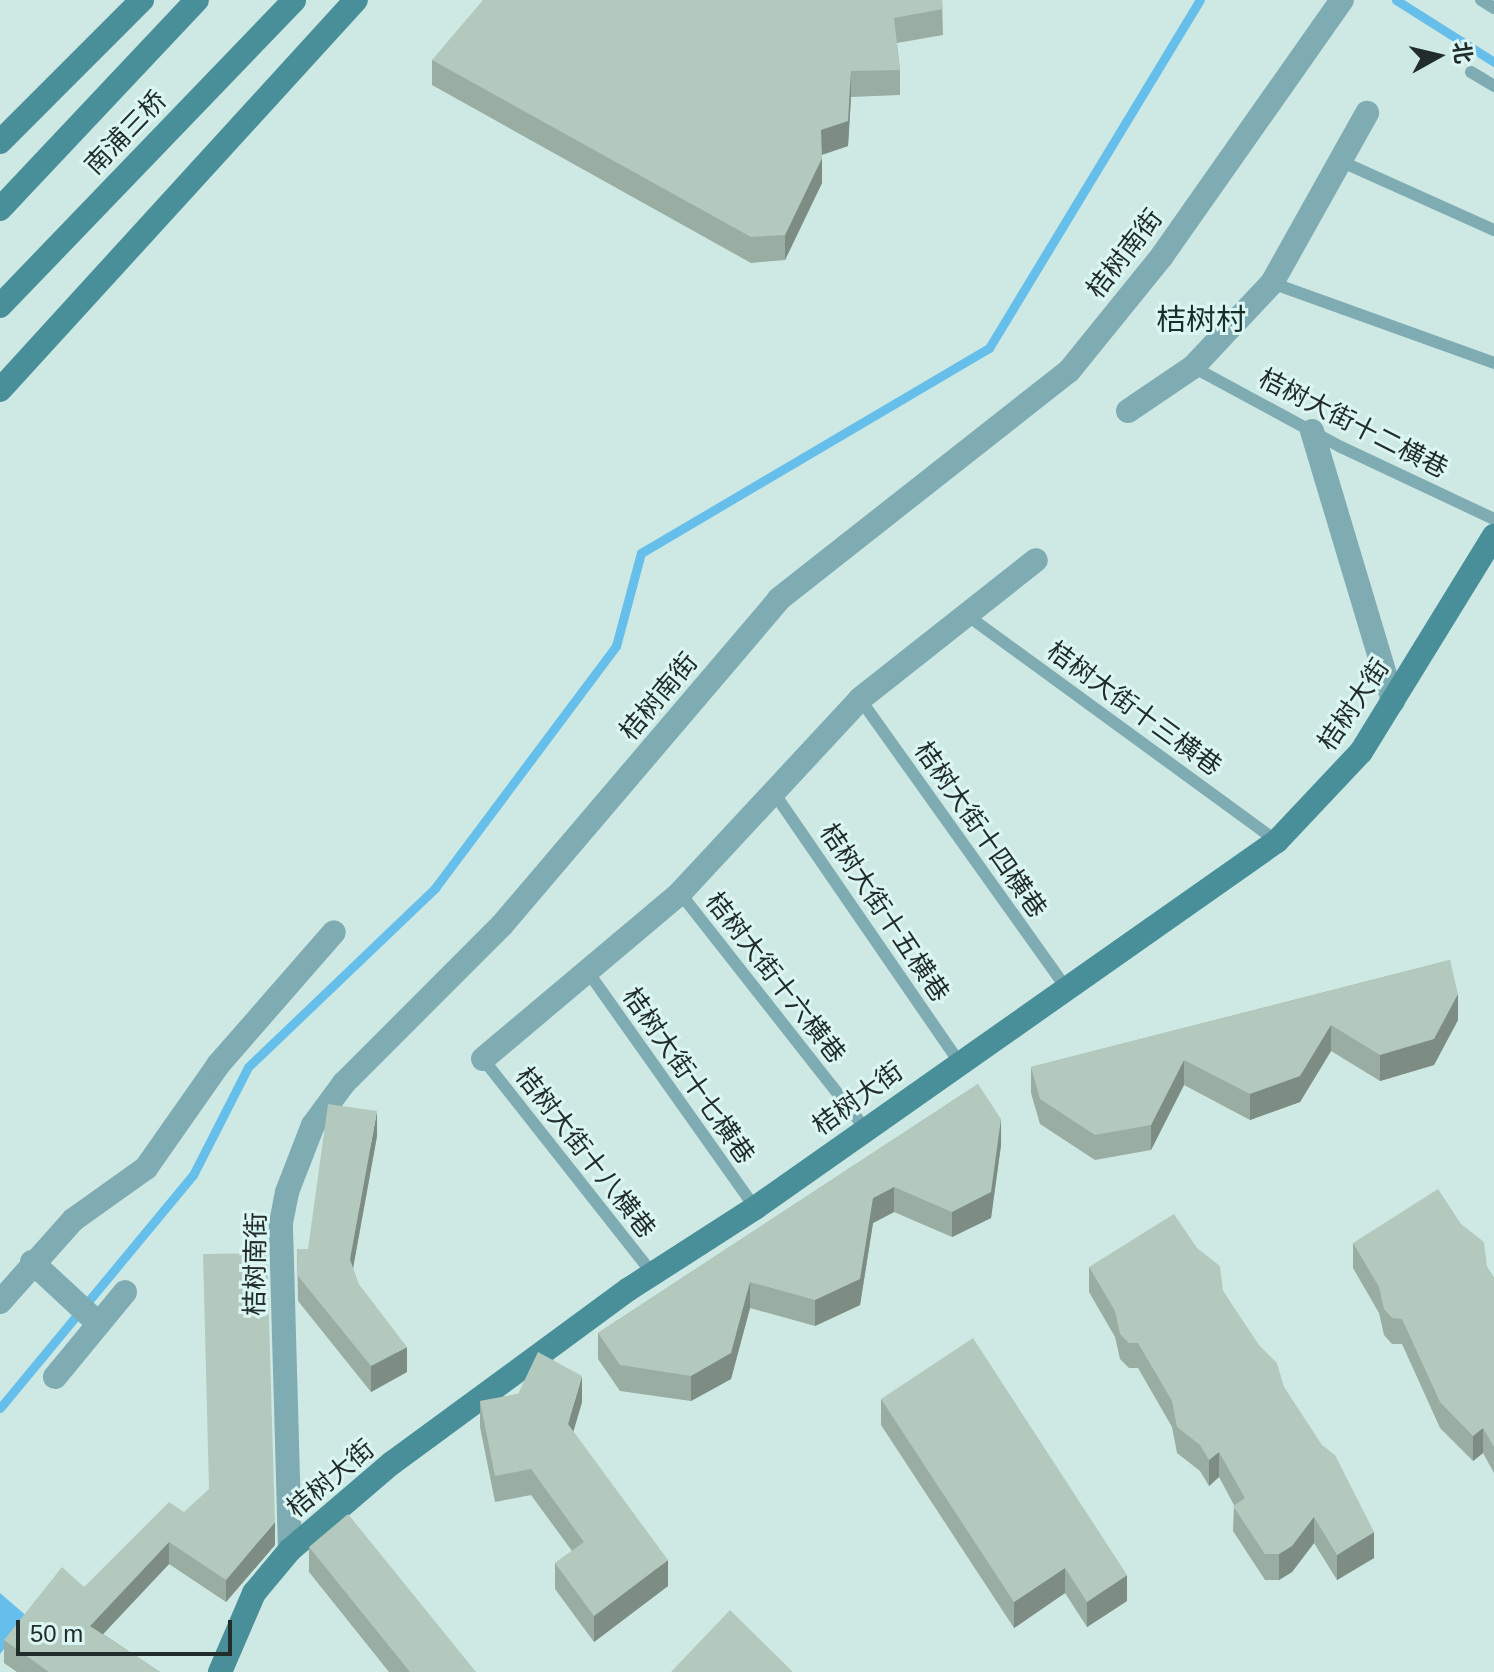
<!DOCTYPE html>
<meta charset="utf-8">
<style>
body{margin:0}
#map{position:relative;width:1494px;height:1672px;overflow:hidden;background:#cee9e4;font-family:Arial,"Noto Sans SC",sans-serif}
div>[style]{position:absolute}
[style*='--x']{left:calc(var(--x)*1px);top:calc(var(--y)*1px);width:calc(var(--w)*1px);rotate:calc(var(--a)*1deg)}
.water>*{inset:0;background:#66bfea}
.stream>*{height:9px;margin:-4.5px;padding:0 4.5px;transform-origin:4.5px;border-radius:4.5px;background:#66bfea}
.lane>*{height:12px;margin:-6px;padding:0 6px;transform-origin:6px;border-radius:6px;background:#7fabb2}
.street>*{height:24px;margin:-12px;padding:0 12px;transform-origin:12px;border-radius:12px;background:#7fabb2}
.secondary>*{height:24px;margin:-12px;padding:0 12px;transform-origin:12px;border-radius:12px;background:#498f99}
.wall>*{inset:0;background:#9aada3}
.shaded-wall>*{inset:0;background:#7d8d84}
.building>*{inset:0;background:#b3c9bd}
span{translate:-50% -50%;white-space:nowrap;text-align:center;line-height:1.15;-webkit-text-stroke:6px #dbf6f2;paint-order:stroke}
.street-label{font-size:26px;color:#222d2b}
.quarter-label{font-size:30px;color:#182e2b}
.north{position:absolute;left:1398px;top:16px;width:80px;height:80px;-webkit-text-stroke:6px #dbf6f2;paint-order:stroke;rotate:82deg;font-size:22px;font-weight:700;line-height:32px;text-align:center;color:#222d2b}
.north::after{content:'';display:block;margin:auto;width:28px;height:36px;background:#222d2b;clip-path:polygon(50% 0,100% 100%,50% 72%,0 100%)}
.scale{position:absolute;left:16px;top:1620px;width:216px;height:36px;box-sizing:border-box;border:4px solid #222d2b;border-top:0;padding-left:10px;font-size:24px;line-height:28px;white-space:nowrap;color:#222d2b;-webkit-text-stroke:6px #dbf6f2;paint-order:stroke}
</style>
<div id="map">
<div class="water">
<div style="clip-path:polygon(0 1593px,29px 1618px,0 1654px)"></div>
</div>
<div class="stream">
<div style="--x:1396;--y:0;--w:116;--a:32.3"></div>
<div style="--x:0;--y:1408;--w:303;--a:-50.4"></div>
<div style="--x:193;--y:1175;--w:121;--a:-63"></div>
<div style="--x:248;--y:1067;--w:259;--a:-43.7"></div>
<div style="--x:435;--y:888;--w:302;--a:-53.2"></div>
<div style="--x:616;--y:646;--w:96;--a:-75"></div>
<div style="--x:641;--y:553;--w:404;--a:-30.5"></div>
<div style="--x:989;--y:348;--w:407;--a:-58.8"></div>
</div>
<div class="lane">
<div style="--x:1481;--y:0;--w:15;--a:32"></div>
<div style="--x:1471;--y:72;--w:27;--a:31"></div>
<div style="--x:1338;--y:160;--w:171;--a:24.2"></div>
<div style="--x:1272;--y:283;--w:236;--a:19.8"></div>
<div style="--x:1193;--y:367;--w:168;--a:28.4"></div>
<div style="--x:1341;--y:447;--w:169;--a:25.2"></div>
<div style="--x:964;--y:613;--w:387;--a:36.1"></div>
<div style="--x:860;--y:699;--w:353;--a:54.5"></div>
<div style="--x:772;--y:790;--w:330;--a:55.5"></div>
<div style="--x:680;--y:893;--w:299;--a:51.8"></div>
<div style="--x:586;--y:969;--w:293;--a:54.7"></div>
<div style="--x:483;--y:1059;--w:274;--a:51.7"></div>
</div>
<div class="street">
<div style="--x:1128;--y:411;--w:78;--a:-34.1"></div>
<div style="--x:1193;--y:367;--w:115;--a:-46.8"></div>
<div style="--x:1272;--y:283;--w:195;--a:-60.8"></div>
<div style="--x:1312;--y:431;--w:282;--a:73.3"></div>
<div style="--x:483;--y:1059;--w:258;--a:-40.1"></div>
<div style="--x:680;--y:893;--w:265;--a:-47.1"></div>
<div style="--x:860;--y:699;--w:224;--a:-38.3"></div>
<div style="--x:32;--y:1262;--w:91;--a:42.8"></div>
<div style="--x:0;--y:1302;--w:110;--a:-48.3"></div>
<div style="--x:73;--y:1220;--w:90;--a:-35.5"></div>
<div style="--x:146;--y:1168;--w:126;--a:-55"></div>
<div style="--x:218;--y:1065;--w:176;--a:-48.9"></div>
<div style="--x:55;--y:1377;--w:110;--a:-50.5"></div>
<div style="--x:290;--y:1550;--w:327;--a:-91.6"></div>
<div style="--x:281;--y:1223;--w:32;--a:-79"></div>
<div style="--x:287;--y:1192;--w:72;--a:-68.8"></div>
<div style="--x:313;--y:1125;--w:52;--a:-53.6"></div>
<div style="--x:344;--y:1083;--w:223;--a:-45"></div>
<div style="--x:502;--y:925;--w:428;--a:-49.6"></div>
<div style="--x:779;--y:599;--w:369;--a:-38.2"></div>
<div style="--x:1069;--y:371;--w:148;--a:-51"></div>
<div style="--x:1162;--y:256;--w:313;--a:-54.9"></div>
</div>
<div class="secondary">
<div style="--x:0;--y:142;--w:201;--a:-45"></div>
<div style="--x:0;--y:209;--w:287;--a:-46.7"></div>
<div style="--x:0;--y:306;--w:424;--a:-46.1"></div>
<div style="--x:0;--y:390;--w:528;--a:-47.61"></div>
<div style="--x:220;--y:1672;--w:86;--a:-66.7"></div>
<div style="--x:254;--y:1593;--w:56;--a:-50.1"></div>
<div style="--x:290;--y:1550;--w:134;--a:-40.5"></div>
<div style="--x:392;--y:1463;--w:294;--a:-36.3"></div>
<div style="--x:629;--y:1289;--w:150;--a:-32.7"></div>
<div style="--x:755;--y:1208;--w:638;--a:-35.11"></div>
<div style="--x:1277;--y:841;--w:122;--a:-46.7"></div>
<div style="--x:1361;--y:752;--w:254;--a:-58.4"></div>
</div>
<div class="wall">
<div style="clip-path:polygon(942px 0,943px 35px,897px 43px,900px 70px,900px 95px,851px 97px,848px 146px,822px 155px,822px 183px,785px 260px,751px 263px,432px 85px,432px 60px)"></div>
<div style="clip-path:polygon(1450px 960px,1458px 1020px,1434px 1065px,1380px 1081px,1331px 1051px,1300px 1102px,1250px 1120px,1184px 1085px,1151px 1150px,1095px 1160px,1040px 1124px,1031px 1093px,1031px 1067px)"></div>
<div style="clip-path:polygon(978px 1084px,1001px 1145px,991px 1218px,952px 1237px,894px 1212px,873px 1223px,860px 1305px,815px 1326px,750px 1308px,731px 1379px,691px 1401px,620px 1391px,598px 1359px,598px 1333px)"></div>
<div style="clip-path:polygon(377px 1136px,353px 1268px,358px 1283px,407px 1372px,371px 1392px,298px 1301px,297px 1249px,308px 1249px)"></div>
<div style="clip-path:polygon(1353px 1243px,1487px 1267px,1494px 1278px,1494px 1473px,1483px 1453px,1473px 1461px,1440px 1428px,1402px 1344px,1392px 1344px,1384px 1335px,1379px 1313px,1353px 1268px)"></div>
<div style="clip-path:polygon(1089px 1267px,1223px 1291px,1284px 1387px,1374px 1558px,1337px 1580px,1314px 1543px,1292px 1572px,1279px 1580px,1265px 1580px,1233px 1531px,1234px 1505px,1219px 1477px,1209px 1486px,1200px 1471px,1177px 1453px,1172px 1427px,1138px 1368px,1129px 1368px,1120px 1359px,1115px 1337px,1089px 1292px)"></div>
<div style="clip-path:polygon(518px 1394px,582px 1402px,573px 1432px,668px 1586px,594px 1642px,555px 1589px,555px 1563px,572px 1551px,531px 1495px,495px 1502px,480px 1427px,480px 1401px)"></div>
<div style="clip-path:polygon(881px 1399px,1127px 1601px,1087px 1627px,1065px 1593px,1014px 1628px,881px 1425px)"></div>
<div style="clip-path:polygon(184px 1512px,275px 1545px,226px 1602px,169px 1564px,103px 1634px,160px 1672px,17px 1672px,4px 1663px,4px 1640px,84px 1587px)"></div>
<div style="clip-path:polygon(309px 1547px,476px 1672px,389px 1672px,309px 1572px)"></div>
</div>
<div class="shaded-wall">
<div style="clip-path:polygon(851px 71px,851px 97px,848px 146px,821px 155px,821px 130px)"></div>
<div style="clip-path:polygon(822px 158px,822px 183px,785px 260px,785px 235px)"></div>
<div style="clip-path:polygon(1458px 994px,1458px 1020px,1434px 1065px,1380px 1081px,1380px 1055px)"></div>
<div style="clip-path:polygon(1331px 1025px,1331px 1051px,1300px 1102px,1250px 1120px,1250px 1094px)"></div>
<div style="clip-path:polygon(1184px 1060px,1184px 1085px,1151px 1150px,1151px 1125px)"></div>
<div style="clip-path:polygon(377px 1111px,377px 1136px,350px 1285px,350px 1259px)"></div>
<div style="clip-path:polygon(1001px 1119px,1001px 1145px,991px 1218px,952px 1237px,952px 1212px)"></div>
<div style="clip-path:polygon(894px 1187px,894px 1212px,873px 1223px,860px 1305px,815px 1326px,815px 1300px,873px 1198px)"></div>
<div style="clip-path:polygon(750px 1282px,750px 1308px,731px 1379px,691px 1401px,691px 1376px)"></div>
<div style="clip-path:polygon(407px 1347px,407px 1372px,371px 1392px,371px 1366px)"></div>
<div style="clip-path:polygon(582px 1376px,582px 1402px,568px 1450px,568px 1424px)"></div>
<div style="clip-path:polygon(1483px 1428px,1483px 1453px,1473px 1461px,1473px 1436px)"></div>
<div style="clip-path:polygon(1219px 1452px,1219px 1477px,1209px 1486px,1209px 1460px)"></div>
<div style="clip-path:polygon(1314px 1517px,1314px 1543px,1292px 1572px,1279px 1580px,1279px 1554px)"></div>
<div style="clip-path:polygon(275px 1522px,275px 1545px,226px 1602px,226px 1580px)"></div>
<div style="clip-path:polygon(1374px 1532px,1374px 1558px,1337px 1580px,1337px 1555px)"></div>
<div style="clip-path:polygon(169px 1542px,169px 1564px,90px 1648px,90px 1626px)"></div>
<div style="clip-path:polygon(668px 1560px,668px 1586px,594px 1642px,594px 1616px)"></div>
<div style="clip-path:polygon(1065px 1568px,1065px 1593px,1014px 1628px,1014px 1602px)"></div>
<div style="clip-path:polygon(1127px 1575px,1127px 1601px,1087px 1627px,1087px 1602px)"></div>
</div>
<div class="building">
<div style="clip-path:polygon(483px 0,942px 0,943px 9px,894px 18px,900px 70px,851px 71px,848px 121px,821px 130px,822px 158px,785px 235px,751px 237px,432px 60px)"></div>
<div style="clip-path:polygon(1450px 960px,1458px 994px,1434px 1039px,1380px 1055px,1331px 1025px,1300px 1076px,1250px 1094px,1184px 1060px,1151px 1125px,1095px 1135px,1040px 1099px,1031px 1067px)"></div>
<div style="clip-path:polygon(978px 1084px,1001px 1119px,991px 1192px,952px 1212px,894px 1187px,873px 1198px,860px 1279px,815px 1300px,750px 1282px,731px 1353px,691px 1376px,620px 1365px,598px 1333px)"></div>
<div style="clip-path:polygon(328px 1104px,377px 1111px,350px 1259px,358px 1283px,407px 1347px,371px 1366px,298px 1276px,297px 1249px,308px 1249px)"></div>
<div style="clip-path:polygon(1438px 1189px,1461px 1224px,1484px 1242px,1487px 1267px,1494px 1278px,1494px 1447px,1483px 1428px,1473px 1436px,1440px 1402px,1402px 1319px,1392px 1318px,1384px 1309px,1379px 1287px,1353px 1243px)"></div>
<div style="clip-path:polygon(1174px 1214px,1197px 1248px,1220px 1266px,1223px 1291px,1259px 1345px,1277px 1363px,1284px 1387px,1322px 1445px,1335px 1455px,1374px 1532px,1337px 1555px,1314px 1517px,1292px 1546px,1279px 1554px,1265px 1554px,1233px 1506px,1245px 1498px,1219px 1452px,1209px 1460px,1200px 1445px,1177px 1427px,1172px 1401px,1138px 1343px,1129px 1343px,1120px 1334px,1115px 1311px,1089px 1267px)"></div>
<div style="clip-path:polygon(267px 1253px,275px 1522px,226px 1580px,169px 1542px,90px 1626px,160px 1672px,49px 1672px,4px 1640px,62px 1567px,84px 1587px,169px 1502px,184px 1512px,209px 1489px,203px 1254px)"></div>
<div style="clip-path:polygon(973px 1338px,1127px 1575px,1087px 1602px,1065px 1568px,1014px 1602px,881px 1399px)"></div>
<div style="clip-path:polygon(538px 1352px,582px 1376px,568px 1424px,668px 1560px,594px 1616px,555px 1563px,584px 1542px,531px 1469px,495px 1476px,480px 1401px,518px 1394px)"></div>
<div style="clip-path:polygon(348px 1514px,476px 1672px,410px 1672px,309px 1547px)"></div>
<div style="clip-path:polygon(730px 1610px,793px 1672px,671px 1672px)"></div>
</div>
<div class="street-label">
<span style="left:126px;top:133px;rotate:-46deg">南浦三桥</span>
<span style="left:1125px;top:254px;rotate:-52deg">桔树南街</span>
<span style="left:1353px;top:424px;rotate:27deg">桔树大街十二横巷</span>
<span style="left:659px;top:697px;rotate:-50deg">桔树南街</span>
<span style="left:1354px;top:705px;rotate:-56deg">桔树大街</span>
<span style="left:1134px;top:709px;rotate:36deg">桔树大街十三横巷</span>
<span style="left:980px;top:830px;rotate:55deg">桔树大街十四横巷</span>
<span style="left:884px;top:913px;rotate:56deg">桔树大街十五横巷</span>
<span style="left:775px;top:978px;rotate:52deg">桔树大街十六横巷</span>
<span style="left:688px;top:1076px;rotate:55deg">桔树大街十七横巷</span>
<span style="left:858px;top:1099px;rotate:-36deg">桔树大街</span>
<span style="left:585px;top:1153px;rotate:52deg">桔树大街十八横巷</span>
<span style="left:256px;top:1264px;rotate:-89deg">桔树南街</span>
<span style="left:331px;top:1479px;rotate:-40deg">桔树大街</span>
</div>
<div class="quarter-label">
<span style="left:1201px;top:320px">桔树村</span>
</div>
<div class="north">北</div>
<div class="scale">50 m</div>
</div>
